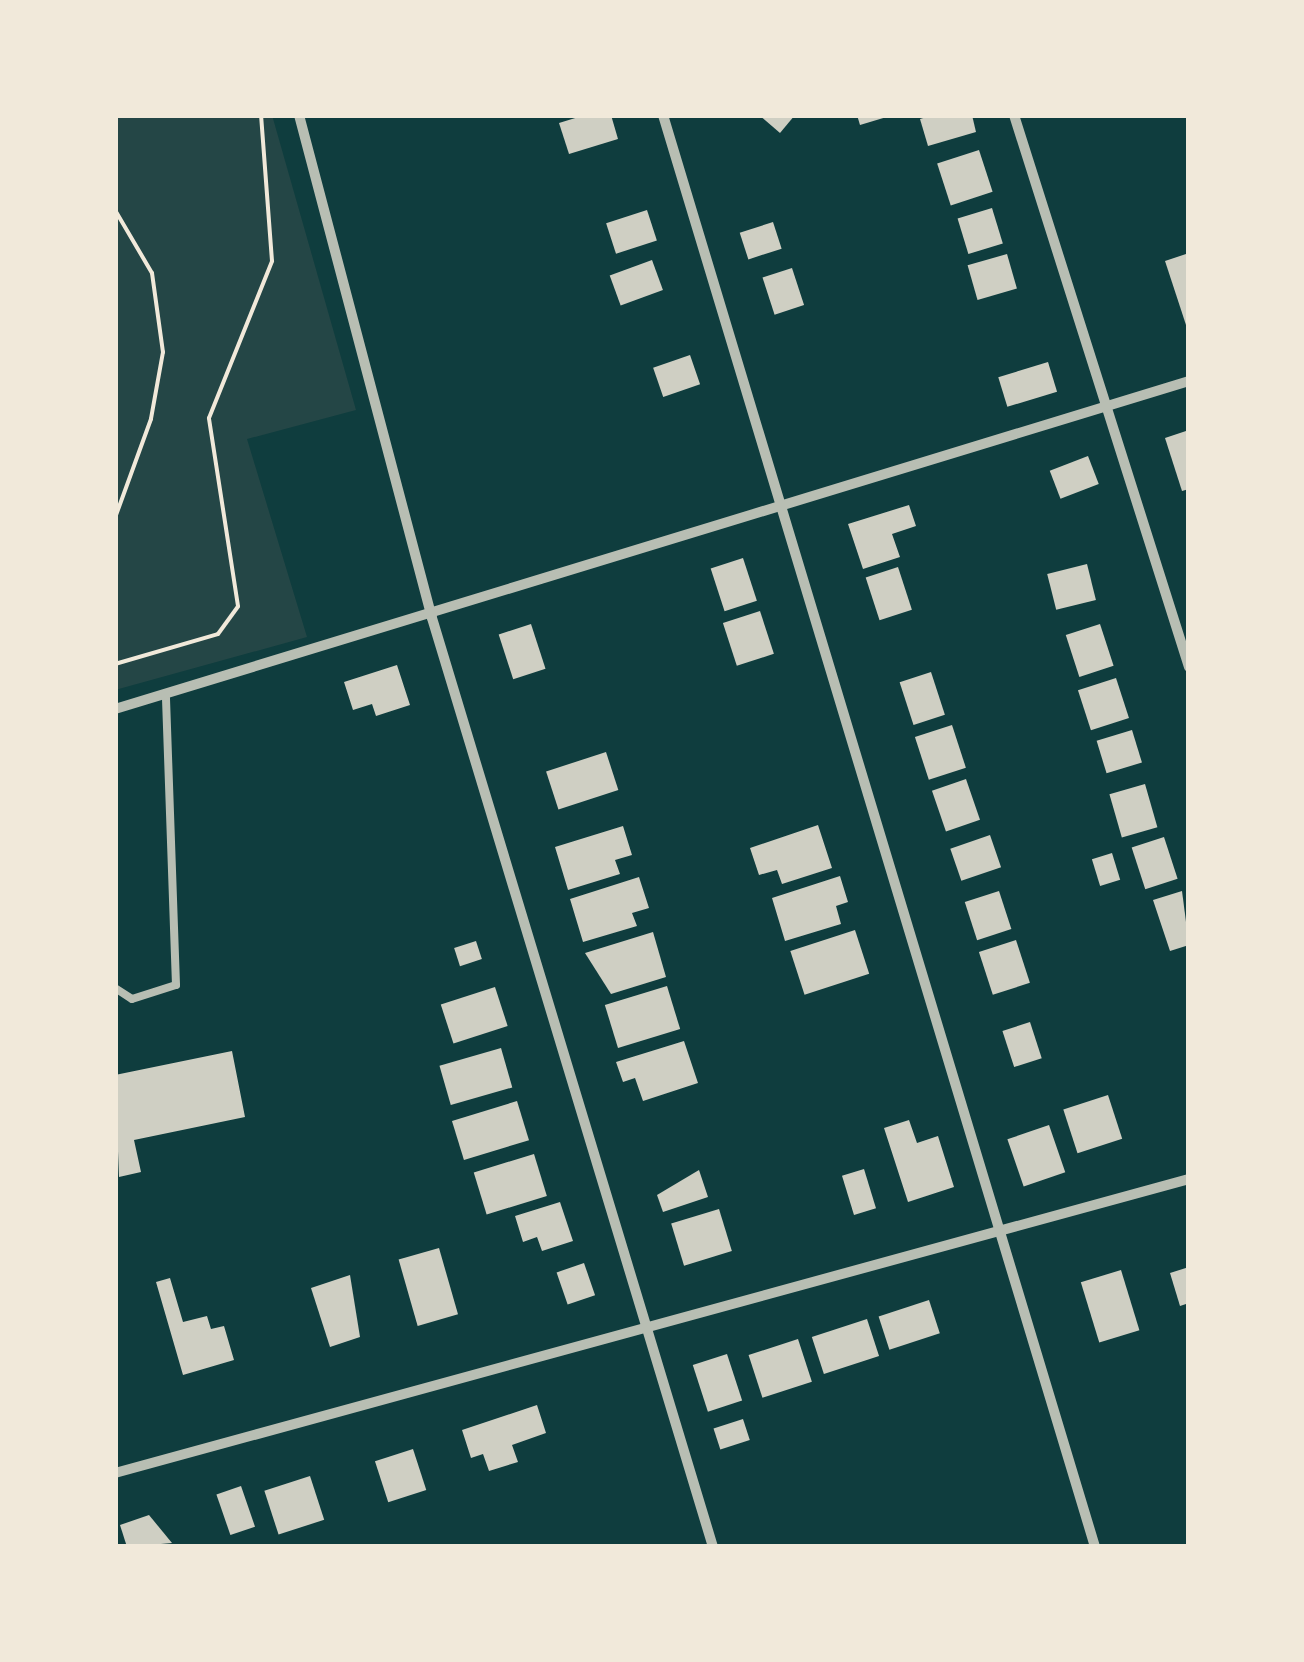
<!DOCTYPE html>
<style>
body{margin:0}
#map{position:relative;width:1304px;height:1662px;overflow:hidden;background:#0f3d3e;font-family:Spectral,serif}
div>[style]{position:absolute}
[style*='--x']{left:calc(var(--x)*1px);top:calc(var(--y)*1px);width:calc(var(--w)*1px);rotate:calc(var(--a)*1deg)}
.green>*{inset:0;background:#244646}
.building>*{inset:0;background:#cfcfc3;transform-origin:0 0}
.path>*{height:4px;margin:-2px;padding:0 2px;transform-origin:2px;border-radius:2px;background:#f1e9da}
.service>*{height:8px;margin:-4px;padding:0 4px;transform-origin:4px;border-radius:4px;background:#b8beb3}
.minor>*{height:10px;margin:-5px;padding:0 5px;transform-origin:5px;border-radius:5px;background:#b8beb3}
span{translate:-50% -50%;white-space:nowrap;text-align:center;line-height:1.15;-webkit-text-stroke:10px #f1e9da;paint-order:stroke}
.frame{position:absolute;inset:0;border:118px solid #f1e9da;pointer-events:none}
</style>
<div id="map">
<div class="green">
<div style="clip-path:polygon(115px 115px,272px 115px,356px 410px,247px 439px,307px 637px,115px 690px)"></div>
</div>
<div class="building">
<div style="clip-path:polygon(585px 115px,611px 115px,618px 139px,569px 154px,559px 123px)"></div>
<div style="clip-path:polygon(759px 115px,795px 115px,780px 133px)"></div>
<div style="clip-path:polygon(857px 115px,890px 115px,890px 116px,860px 125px)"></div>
<div style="clip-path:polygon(933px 115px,972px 115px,976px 132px,928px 146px,920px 119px)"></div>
<div style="left:979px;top:150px;width:44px;height:44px;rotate:72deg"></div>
<div style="left:992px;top:208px;width:37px;height:36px;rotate:73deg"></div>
<div style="left:647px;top:210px;width:32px;height:43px;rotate:72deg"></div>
<div style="left:773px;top:222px;width:28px;height:35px;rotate:72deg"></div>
<div style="clip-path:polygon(1189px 253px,1189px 324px,1186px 325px,1165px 261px)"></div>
<div style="left:1007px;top:254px;width:36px;height:41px;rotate:74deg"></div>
<div style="left:652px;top:260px;width:32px;height:45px;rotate:70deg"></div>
<div style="left:792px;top:268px;width:39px;height:31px;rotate:72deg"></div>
<div style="left:690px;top:355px;width:31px;height:39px;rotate:71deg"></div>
<div style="left:1048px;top:362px;width:31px;height:52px;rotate:73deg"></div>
<div style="clip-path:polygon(1189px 430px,1189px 489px,1182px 491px,1165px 438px)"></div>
<div style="left:1088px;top:456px;width:30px;height:41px;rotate:69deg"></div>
<div style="clip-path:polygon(909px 505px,916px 526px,892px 534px,900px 557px,863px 569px,848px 524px)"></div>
<div style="left:743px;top:558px;width:45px;height:34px;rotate:72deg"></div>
<div style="left:1087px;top:564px;width:37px;height:41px;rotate:76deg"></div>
<div style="left:898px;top:567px;width:45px;height:34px;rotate:72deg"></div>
<div style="left:760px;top:611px;width:45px;height:39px;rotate:72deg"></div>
<div style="left:531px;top:624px;width:47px;height:34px;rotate:72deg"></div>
<div style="left:1100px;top:624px;width:44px;height:36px;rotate:72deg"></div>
<div style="clip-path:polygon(397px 665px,410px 705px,376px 716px,372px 704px,353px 710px,344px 682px)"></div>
<div style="left:931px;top:672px;width:45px;height:33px;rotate:72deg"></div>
<div style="left:1116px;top:678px;width:42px;height:40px;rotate:72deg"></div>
<div style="left:952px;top:725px;width:45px;height:39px;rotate:72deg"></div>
<div style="left:1132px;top:730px;width:34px;height:37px;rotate:73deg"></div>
<div style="left:606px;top:752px;width:40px;height:63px;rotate:72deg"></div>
<div style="left:966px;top:779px;width:43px;height:36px;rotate:71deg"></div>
<div style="left:1145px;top:784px;width:45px;height:37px;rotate:74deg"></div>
<div style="clip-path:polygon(818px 825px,832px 868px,782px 884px,777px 870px,759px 875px,750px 848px)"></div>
<div style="clip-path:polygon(623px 826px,632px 855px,615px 860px,620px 874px,568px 890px,555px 847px)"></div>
<div style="left:990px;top:835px;width:34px;height:42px;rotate:71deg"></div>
<div style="left:1164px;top:837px;width:44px;height:34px;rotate:72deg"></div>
<div style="left:1112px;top:853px;width:28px;height:21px;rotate:73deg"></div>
<div style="clip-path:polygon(840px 876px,848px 902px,836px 906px,841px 924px,785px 941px,772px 898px)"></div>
<div style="clip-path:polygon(639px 877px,649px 908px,632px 913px,637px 926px,583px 942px,570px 899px)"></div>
<div style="left:999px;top:891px;width:40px;height:36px;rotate:72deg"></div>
<div style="clip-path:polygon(1182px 891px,1189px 945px,1170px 951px,1153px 900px)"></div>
<div style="left:855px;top:930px;width:46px;height:68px;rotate:72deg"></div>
<div style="clip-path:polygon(653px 932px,666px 977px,611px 994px,585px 953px)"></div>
<div style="left:1016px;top:940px;width:45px;height:39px;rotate:72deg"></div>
<div style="left:476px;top:941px;width:19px;height:23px;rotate:72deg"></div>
<div style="left:667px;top:986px;width:45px;height:65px;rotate:73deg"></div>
<div style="left:495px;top:987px;width:41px;height:57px;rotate:72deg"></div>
<div style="left:1030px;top:1022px;width:38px;height:29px;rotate:72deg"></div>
<div style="clip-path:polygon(684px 1041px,698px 1083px,643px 1101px,635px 1078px,623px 1082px,616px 1062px)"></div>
<div style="left:501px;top:1048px;width:41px;height:64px;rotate:74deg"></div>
<div style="clip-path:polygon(232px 1051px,245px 1117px,134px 1140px,141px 1172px,119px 1177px,115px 1075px)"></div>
<div style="left:1108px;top:1095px;width:46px;height:47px;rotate:72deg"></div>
<div style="left:517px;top:1101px;width:41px;height:68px;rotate:73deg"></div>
<div style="clip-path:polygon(909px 1120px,917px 1143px,938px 1136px,954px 1187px,908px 1202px,884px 1128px)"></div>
<div style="left:1049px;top:1125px;width:50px;height:44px;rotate:71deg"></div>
<div style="left:534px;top:1154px;width:44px;height:63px;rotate:73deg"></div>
<div style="left:864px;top:1169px;width:41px;height:23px;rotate:73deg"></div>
<div style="clip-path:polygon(699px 1170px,708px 1197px,663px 1212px,657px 1195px)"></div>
<div style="clip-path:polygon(560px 1202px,573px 1241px,542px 1251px,537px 1237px,523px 1242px,515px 1216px)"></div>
<div style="left:719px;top:1209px;width:44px;height:50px;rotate:73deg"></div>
<div style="left:439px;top:1248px;width:69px;height:42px;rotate:74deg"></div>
<div style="left:584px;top:1263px;width:34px;height:29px;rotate:71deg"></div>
<div style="clip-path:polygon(1189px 1267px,1189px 1303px,1180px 1306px,1170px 1273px)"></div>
<div style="left:1121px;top:1270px;width:63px;height:42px;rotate:73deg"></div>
<div style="clip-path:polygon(350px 1275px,360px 1337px,330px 1347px,311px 1288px)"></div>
<div style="clip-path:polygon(170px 1278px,183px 1322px,207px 1316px,211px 1329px,224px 1326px,234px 1360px,183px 1375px,156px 1282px)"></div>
<div style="left:929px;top:1300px;width:35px;height:53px;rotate:72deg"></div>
<div style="left:867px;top:1319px;width:39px;height:58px;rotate:72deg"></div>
<div style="left:798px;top:1339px;width:45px;height:52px;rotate:72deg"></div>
<div style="left:727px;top:1354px;width:49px;height:36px;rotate:72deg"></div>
<div style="clip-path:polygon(537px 1405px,546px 1433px,512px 1445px,518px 1462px,489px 1471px,483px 1454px,471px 1458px,462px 1430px)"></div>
<div style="left:743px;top:1419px;width:22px;height:31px;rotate:72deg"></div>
<div style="left:413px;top:1449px;width:43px;height:40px;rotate:72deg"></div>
<div style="left:310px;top:1476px;width:46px;height:48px;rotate:72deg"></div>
<div style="left:241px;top:1486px;width:43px;height:26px;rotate:71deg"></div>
<div style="clip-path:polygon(149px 1515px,172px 1543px,127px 1547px,120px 1525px)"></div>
</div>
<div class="path">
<div style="--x:115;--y:210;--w:73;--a:59.6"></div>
<div style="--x:152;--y:273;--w:80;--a:82.1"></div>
<div style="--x:163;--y:352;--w:68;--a:100.2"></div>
<div style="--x:151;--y:419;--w:105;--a:110"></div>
<div style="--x:115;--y:664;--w:107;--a:-16.2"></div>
<div style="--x:218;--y:634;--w:34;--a:-54"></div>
<div style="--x:238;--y:606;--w:190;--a:-98.8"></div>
<div style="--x:209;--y:418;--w:169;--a:-68.1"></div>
<div style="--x:272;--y:261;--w:146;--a:-94.3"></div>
</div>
<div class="service">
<div style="--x:115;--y:988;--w:20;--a:33"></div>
<div style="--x:132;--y:999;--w:46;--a:-17.7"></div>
<div style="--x:176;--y:985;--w:288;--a:-92"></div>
</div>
<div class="minor">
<div style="--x:299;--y:115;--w:520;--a:75.19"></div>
<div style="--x:432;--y:618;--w:971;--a:73.17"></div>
<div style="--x:663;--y:115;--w:1496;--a:73.21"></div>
<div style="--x:1014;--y:115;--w:579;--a:72.41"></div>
<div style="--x:115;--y:709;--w:1123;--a:-16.98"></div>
<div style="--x:115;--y:1473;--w:1114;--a:-15.31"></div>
</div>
<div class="frame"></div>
</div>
